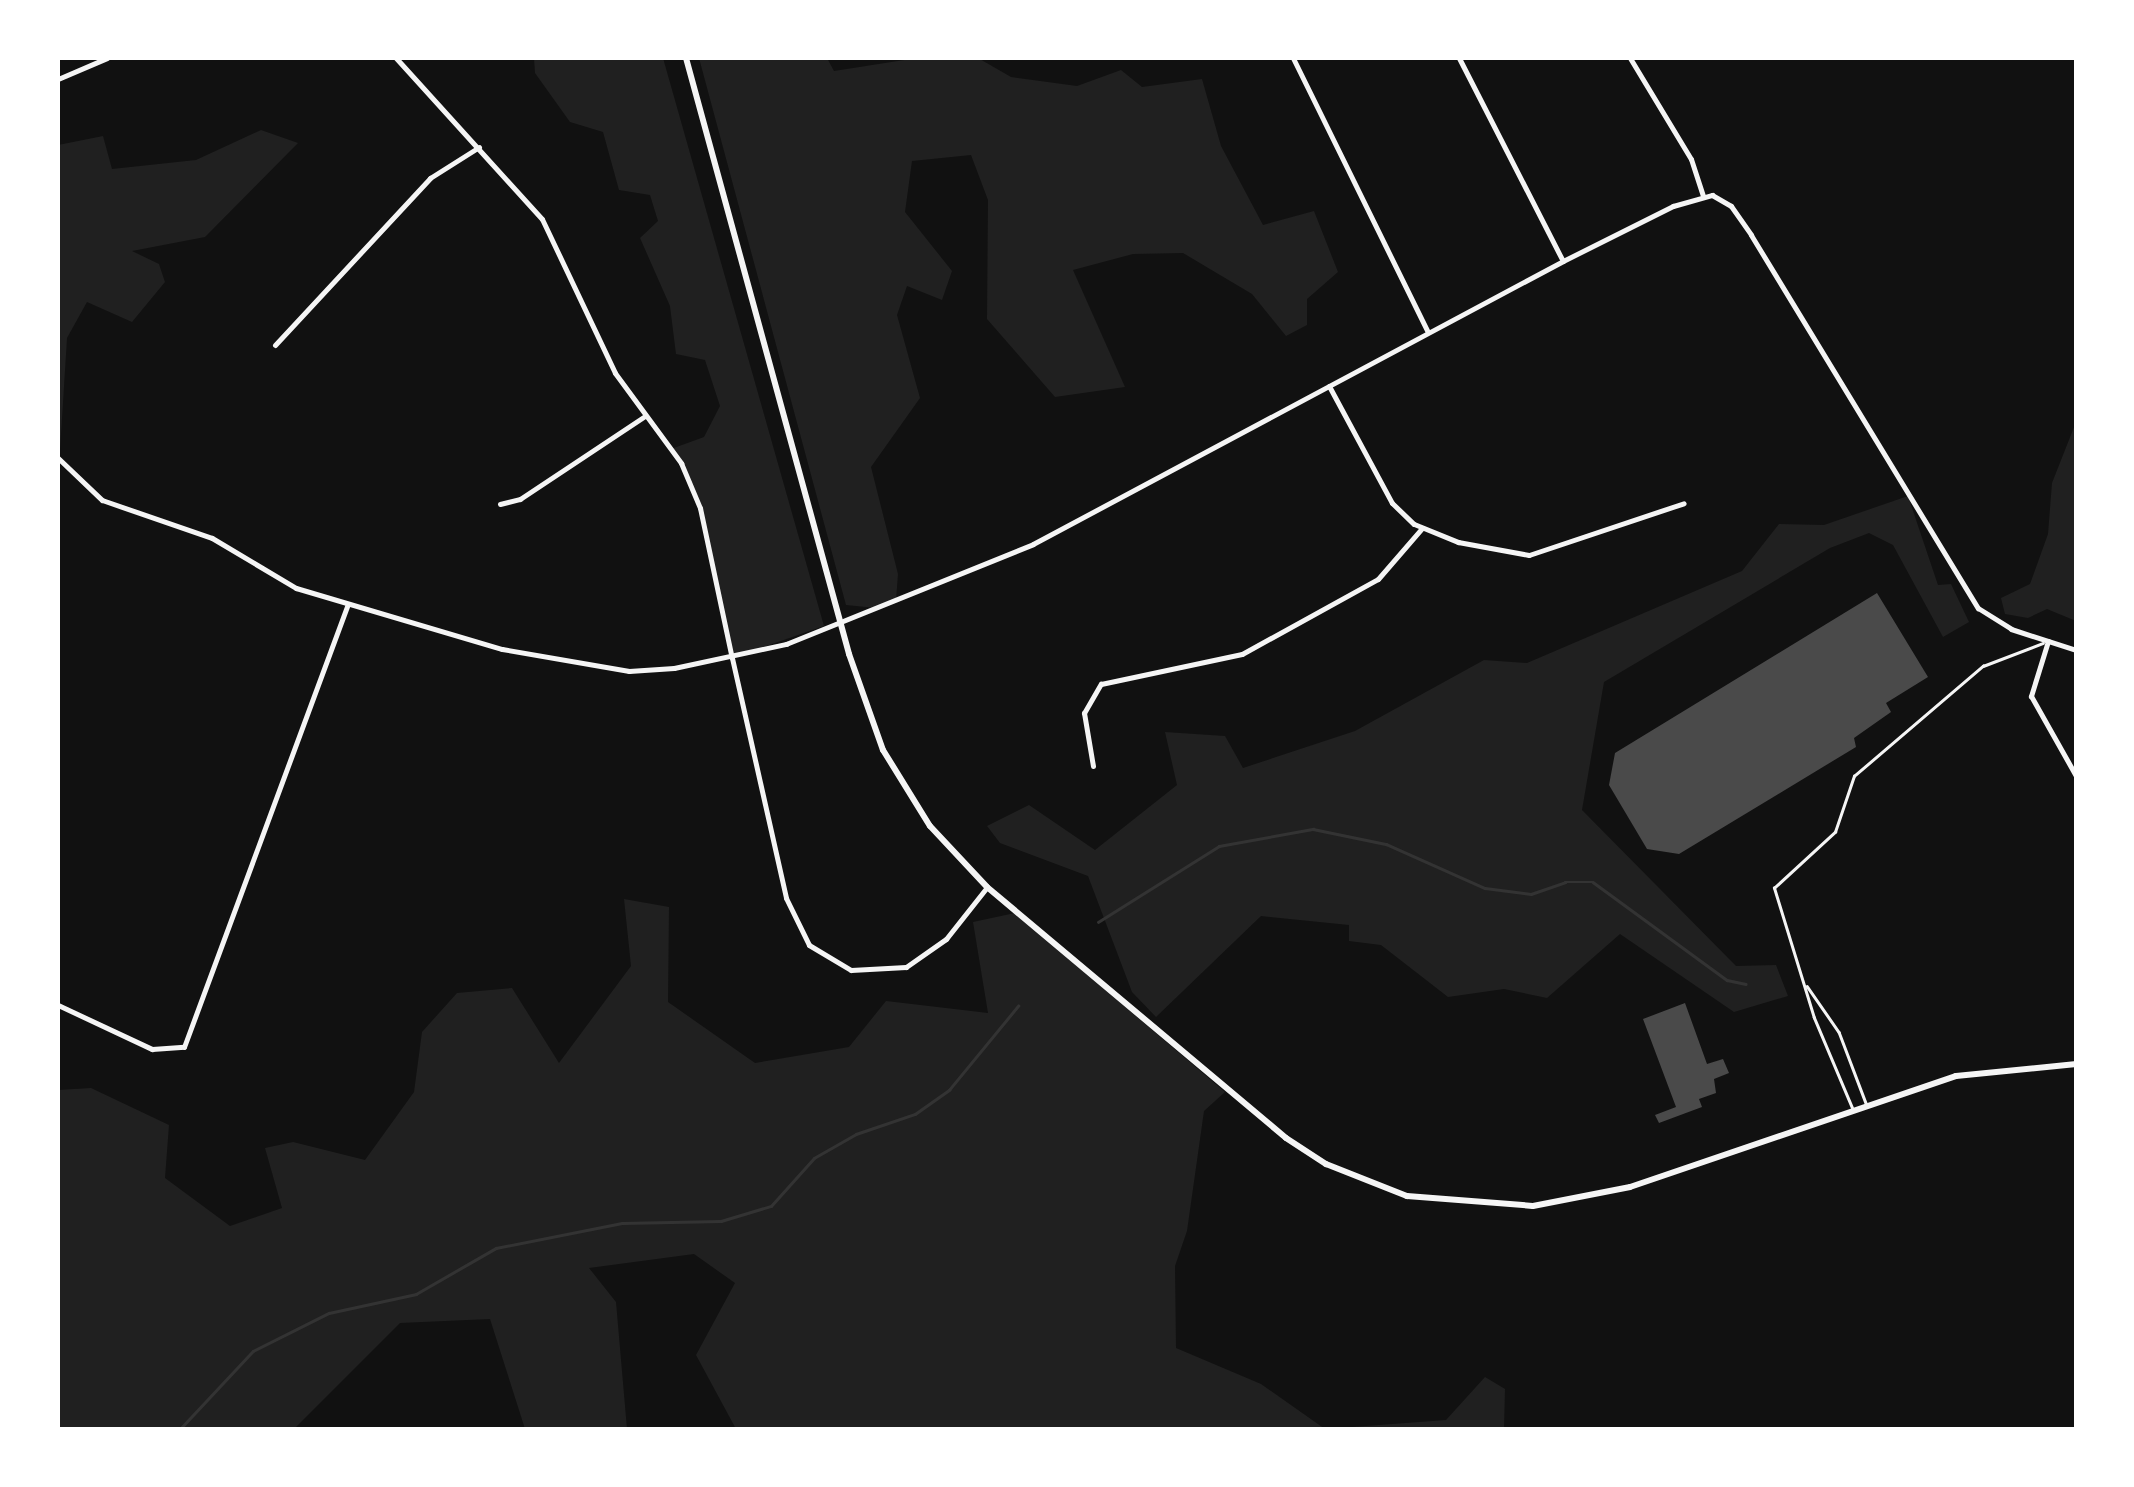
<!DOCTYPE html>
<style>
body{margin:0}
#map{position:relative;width:2134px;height:1487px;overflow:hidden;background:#111;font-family:Jost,sans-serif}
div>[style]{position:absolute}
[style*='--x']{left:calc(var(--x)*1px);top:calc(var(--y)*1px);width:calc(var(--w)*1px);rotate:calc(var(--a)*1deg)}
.green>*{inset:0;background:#202020}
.stream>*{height:2.5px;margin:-1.25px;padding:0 1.25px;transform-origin:1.25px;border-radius:1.25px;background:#333}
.building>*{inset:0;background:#4a4a4a}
.service>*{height:2.5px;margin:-1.25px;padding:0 1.25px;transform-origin:1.25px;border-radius:1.25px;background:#f5f5f5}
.minor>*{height:5px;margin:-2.5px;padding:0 2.5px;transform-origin:2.5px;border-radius:2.5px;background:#f5f5f5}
.tertiary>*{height:5px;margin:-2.5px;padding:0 2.5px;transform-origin:2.5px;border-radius:2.5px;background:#f5f5f5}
.secondary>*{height:6px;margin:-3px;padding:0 3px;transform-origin:3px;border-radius:3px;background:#f5f5f5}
span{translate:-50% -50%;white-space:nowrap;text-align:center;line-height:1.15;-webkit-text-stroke:8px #fff;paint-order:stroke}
.frame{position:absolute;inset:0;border:60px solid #fff;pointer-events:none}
</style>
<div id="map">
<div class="green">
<div style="clip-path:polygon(534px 58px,663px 58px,824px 626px,732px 658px,694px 491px,671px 449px,704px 437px,720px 406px,705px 360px,676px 354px,670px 306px,640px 238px,658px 221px,650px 195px,619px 190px,603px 132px,570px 122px,535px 73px)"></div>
<div style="clip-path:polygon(699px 58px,827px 58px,834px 71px,917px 58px,978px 58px,1011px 77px,1077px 86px,1121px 70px,1142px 87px,1202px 79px,1221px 146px,1263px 225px,1314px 211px,1338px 272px,1307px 299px,1307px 325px,1286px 336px,1252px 294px,1183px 253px,1133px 254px,1073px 270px,1125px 387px,1055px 397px,987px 319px,988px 200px,971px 155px,912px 161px,905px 212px,952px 271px,942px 300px,907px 286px,897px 315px,920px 398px,871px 467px,898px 574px,896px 600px,876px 608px,846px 605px)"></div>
<div style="clip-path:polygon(261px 130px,298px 143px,205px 237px,132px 251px,159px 264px,165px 282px,132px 322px,87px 302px,67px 338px,60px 451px,58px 145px,103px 136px,112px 169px,196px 160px)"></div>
<div style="clip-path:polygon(2076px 422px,2076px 621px,2047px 609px,2028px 618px,2005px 614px,2001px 598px,2030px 584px,2048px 534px,2052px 483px)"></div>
<div style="clip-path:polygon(1908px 496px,1938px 585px,1951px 584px,1969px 622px,1943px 637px,1893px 545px,1869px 533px,1830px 548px,1604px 682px,1582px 810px,1736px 966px,1776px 965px,1788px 996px,1734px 1012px,1620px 934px,1547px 998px,1504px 989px,1448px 997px,1381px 945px,1349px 941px,1349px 925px,1261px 916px,1156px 1017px,1132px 992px,1088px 876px,1000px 843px,987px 826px,1029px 805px,1095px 850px,1177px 785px,1165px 732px,1225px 736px,1243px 768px,1355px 731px,1484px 660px,1527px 663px,1742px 571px,1779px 524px,1824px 525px)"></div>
<div style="clip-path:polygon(624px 899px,669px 907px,668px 1002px,755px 1063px,849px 1047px,886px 1001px,988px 1013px,973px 922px,1015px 913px,1225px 1092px,1204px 1111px,1187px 1231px,1175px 1266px,1176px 1348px,1261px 1384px,1325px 1429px,1446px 1420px,1485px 1377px,1505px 1389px,1504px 1429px,736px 1429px,696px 1355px,735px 1283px,694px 1254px,589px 1268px,616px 1302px,627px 1429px,525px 1429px,490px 1319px,400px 1323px,294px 1429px,58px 1430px,58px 1090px,91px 1088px,169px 1125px,165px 1178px,230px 1226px,282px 1208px,265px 1148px,293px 1142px,365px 1160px,414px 1092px,422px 1032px,457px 993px,512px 988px,559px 1063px,631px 966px)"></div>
</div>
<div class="stream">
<div style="--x:1098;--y:922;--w:143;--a:-32.1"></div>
<div style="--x:1219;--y:846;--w:96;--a:-10.3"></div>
<div style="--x:1313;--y:829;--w:75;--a:11.6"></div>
<div style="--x:1386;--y:844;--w:108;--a:24"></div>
<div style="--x:1485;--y:888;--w:46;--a:7.4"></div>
<div style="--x:1531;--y:894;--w:36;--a:-19"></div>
<div style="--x:1565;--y:882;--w:28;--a:0"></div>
<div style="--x:1593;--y:882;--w:166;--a:36.2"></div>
<div style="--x:1727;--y:980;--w:19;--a:12"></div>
<div style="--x:179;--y:1430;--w:108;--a:-46.9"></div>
<div style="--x:253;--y:1351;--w:85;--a:-26.6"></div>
<div style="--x:329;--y:1313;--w:89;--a:-12.3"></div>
<div style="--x:416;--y:1294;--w:92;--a:-29.9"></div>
<div style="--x:496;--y:1248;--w:128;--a:-11.2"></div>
<div style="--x:622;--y:1223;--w:99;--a:-1.2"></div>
<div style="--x:721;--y:1221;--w:52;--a:-16.7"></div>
<div style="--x:771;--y:1206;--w:64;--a:-48.1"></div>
<div style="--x:814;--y:1158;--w:48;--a:-29.7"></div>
<div style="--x:856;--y:1134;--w:62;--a:-18.7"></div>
<div style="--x:915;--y:1114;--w:42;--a:-35.2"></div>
<div style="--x:949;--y:1090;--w:109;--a:-50.6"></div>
</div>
<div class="building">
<div style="clip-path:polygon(1877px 593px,1928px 677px,1886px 703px,1891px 712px,1854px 738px,1856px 747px,1679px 854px,1647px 849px,1609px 785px,1615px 753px)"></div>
<div style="clip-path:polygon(1685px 1003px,1707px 1064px,1723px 1059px,1729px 1073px,1714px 1079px,1716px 1093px,1699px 1099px,1702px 1107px,1659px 1123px,1655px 1115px,1676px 1107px,1643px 1019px)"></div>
</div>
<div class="service">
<div style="--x:1807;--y:986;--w:56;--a:55.2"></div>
<div style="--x:1839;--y:1032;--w:76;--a:69.2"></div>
<div style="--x:1852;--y:1108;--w:98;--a:-112.9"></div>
<div style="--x:1814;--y:1018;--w:136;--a:-107.1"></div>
<div style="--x:1774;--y:888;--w:83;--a:-42.6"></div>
<div style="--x:1835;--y:832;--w:59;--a:-71.3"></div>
<div style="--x:1854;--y:776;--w:170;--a:-40.5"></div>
<div style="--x:1983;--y:666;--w:64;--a:-21"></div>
</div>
<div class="minor">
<div style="--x:396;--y:58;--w:217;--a:47.8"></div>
<div style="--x:542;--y:219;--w:170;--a:64.6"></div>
<div style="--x:615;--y:373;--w:112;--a:53.7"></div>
<div style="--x:681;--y:463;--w:49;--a:67.1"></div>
<div style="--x:700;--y:508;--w:153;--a:78"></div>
<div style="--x:1293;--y:58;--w:305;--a:63.8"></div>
<div style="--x:1459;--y:58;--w:228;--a:62.9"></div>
<div style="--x:1630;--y:58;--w:118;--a:58.9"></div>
<div style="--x:1691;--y:159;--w:38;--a:72"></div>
<div style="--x:58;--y:79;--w:53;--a:-23.2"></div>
<div style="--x:275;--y:345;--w:228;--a:-47.1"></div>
<div style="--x:430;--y:178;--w:58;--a:-32.3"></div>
<div style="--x:1329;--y:386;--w:133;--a:61.7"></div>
<div style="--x:1392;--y:503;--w:30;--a:44"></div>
<div style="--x:1414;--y:524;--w:48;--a:22.2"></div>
<div style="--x:1458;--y:542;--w:72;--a:10.4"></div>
<div style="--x:1529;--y:555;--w:163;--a:-18.5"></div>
<div style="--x:500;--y:504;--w:21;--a:-14"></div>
<div style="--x:520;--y:499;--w:150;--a:-33.6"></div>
<div style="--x:2048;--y:641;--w:58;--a:107.2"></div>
<div style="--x:2031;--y:696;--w:92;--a:60.6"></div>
<div style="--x:1093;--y:766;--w:54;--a:-99.6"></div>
<div style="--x:1084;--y:713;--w:34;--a:-60"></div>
<div style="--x:1101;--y:684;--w:144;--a:-12"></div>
<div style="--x:1242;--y:654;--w:155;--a:-28.9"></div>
<div style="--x:1378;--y:579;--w:67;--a:-49.2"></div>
<div style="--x:58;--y:1005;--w:104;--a:25.1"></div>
<div style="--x:152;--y:1049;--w:32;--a:-4"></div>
<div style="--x:184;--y:1047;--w:472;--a:-69.7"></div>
</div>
<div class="tertiary">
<div style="--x:58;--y:458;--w:61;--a:43.7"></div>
<div style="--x:102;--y:500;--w:116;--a:19.1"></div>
<div style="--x:212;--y:538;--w:98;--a:30.8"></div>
<div style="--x:296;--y:588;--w:215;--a:16.5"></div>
<div style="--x:502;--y:649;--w:129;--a:9.8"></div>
<div style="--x:629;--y:671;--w:45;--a:-3.8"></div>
<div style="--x:674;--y:668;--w:115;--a:-12.1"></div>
<div style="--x:786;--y:644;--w:266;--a:-22"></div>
<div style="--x:1033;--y:544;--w:601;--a:-28.1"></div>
<div style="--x:1563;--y:261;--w:123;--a:-26.6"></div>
<div style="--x:1673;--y:206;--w:41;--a:-15.8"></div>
<div style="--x:1712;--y:195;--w:22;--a:30"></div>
<div style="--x:1731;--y:206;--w:35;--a:55"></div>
<div style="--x:1751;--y:235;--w:437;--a:58.7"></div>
<div style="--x:1978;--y:608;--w:39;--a:32"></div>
<div style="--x:2011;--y:629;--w:68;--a:17.9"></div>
<div style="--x:732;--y:658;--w:246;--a:77.3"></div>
<div style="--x:786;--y:898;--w:52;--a:63.9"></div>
<div style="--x:809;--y:945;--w:49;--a:30.8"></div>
<div style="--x:851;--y:970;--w:55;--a:-3.1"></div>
<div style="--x:906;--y:967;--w:49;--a:-35"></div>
<div style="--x:946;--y:939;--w:66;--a:-51.7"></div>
</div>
<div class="secondary">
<div style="--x:686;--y:58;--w:618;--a:74.7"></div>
<div style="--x:849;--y:654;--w:102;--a:70.5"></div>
<div style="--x:883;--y:750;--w:89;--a:58.3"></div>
<div style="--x:930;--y:826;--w:83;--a:46.9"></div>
<div style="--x:987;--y:887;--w:390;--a:40"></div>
<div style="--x:1286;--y:1138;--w:48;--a:33"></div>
<div style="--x:1326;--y:1164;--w:87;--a:21.6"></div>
<div style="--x:1407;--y:1196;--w:126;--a:4.5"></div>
<div style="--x:1533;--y:1206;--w:99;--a:-11.1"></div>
<div style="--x:1630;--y:1187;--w:344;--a:-18.8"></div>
<div style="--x:1956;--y:1076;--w:121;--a:-5.7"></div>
</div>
<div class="frame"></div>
</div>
